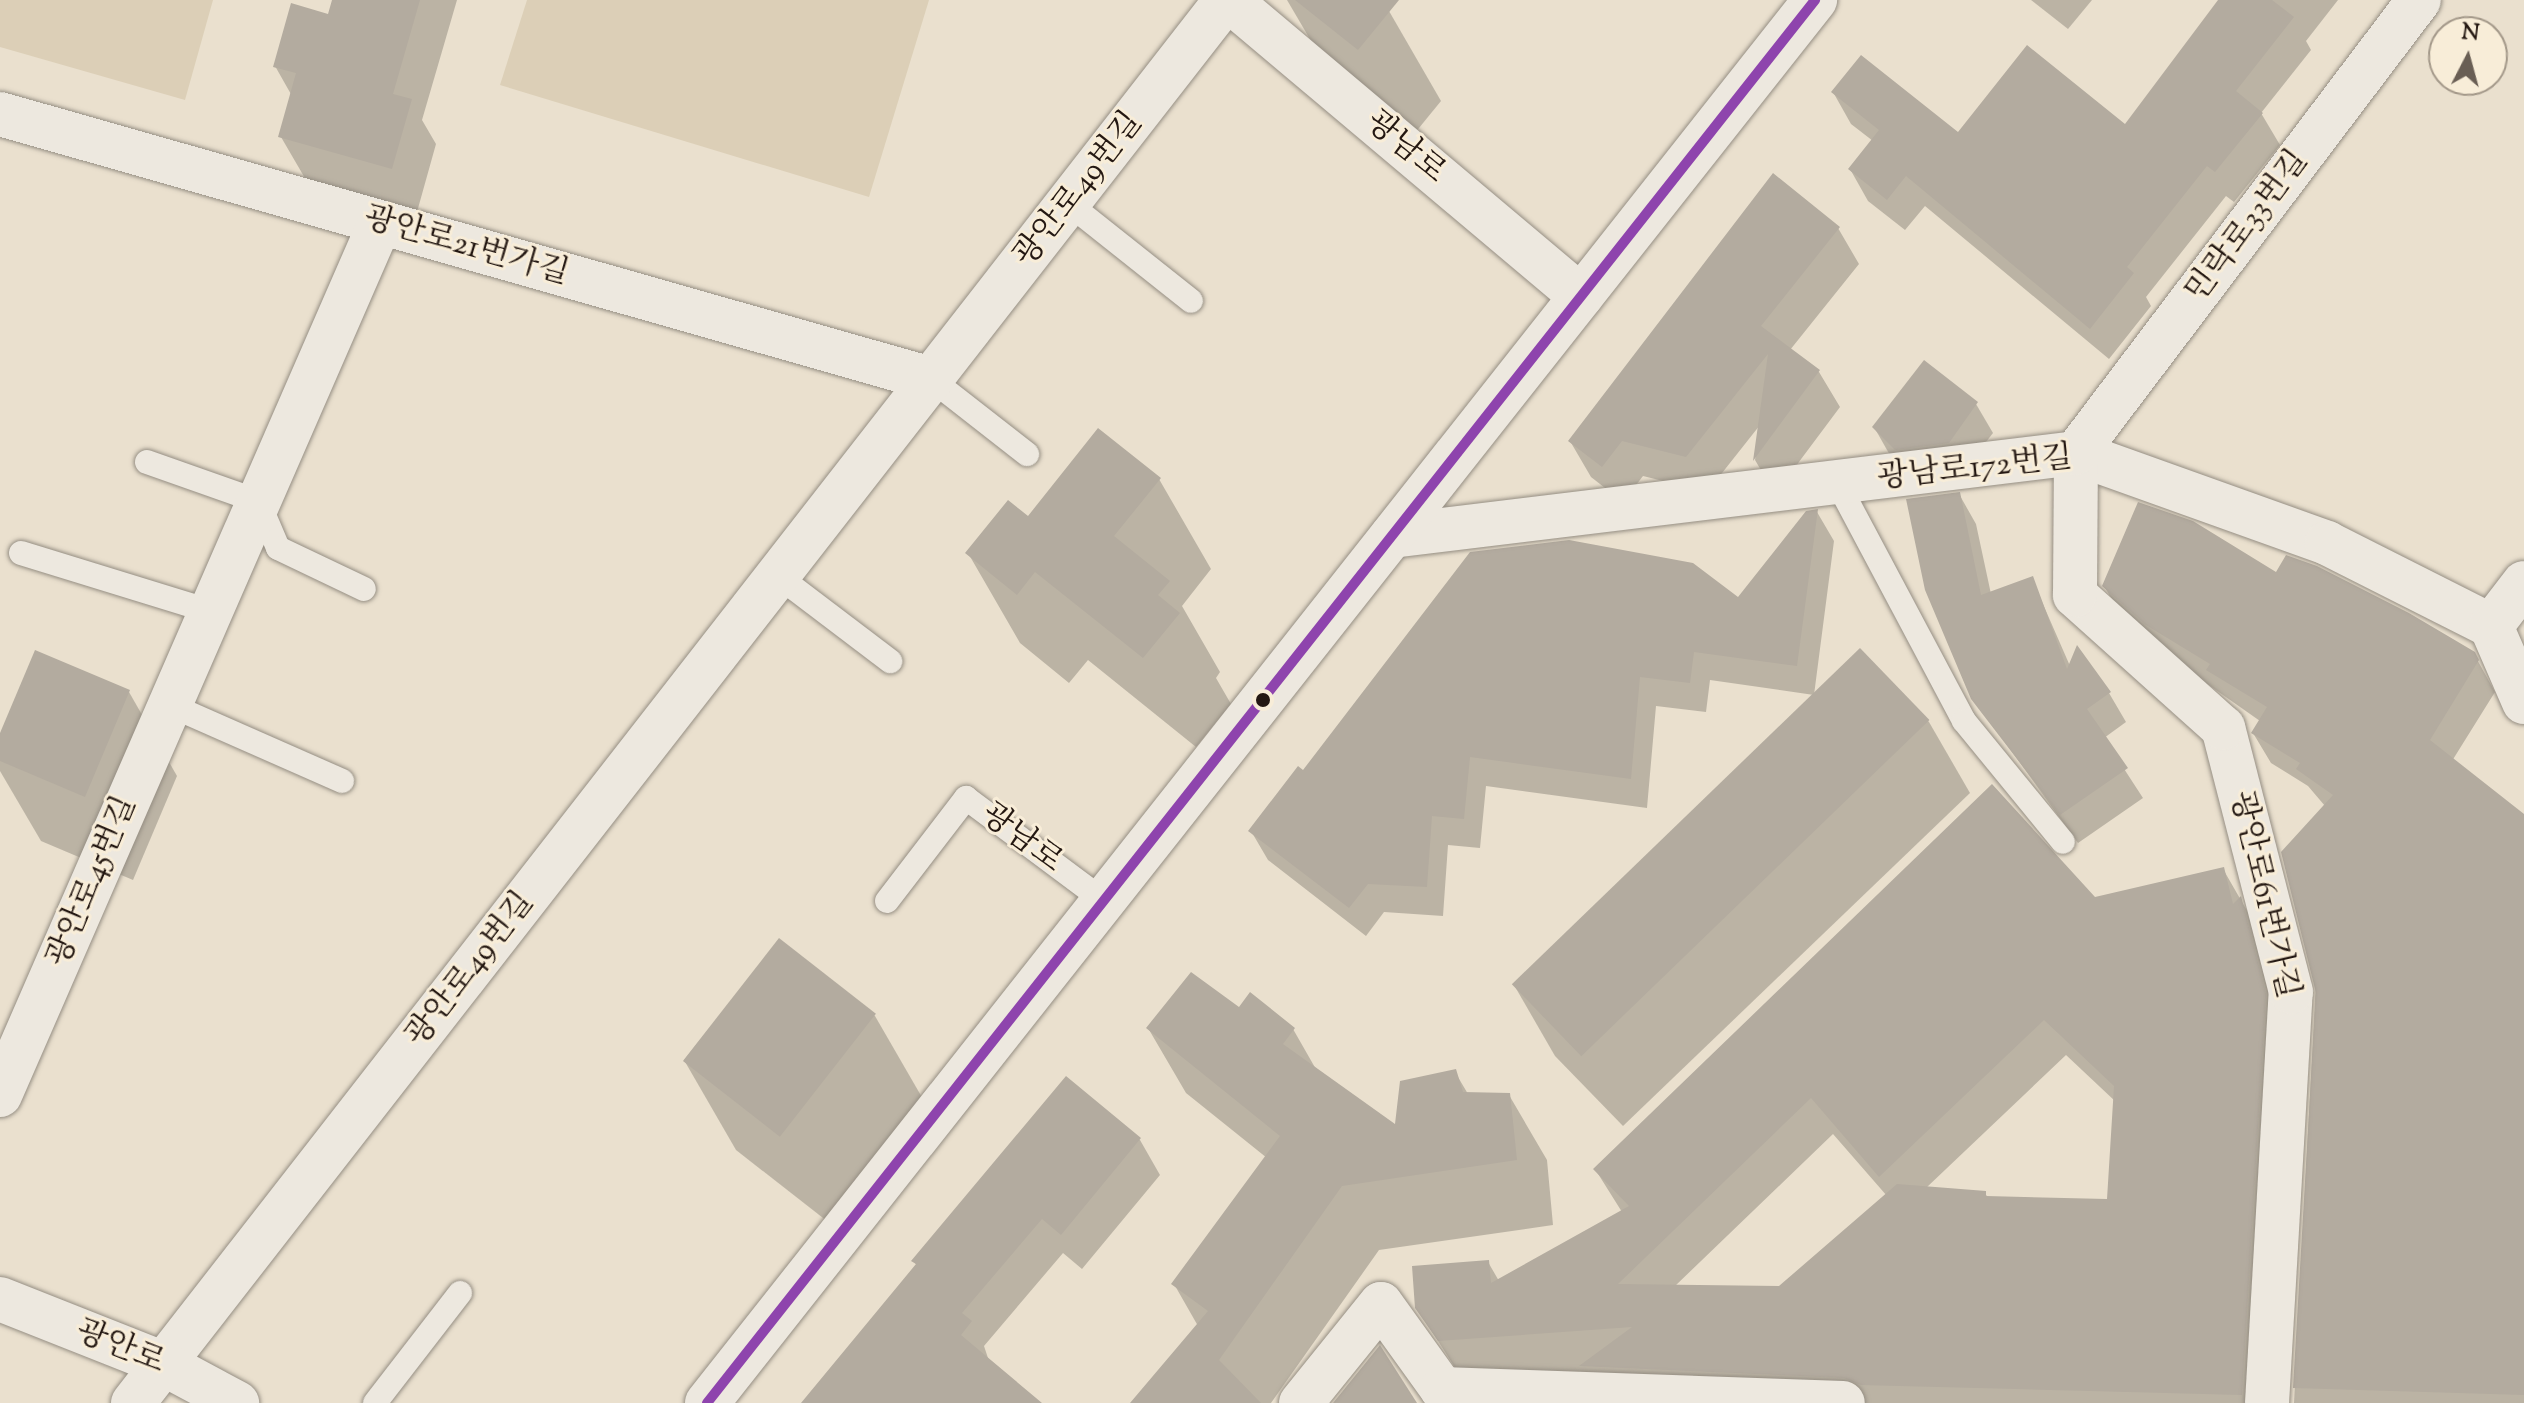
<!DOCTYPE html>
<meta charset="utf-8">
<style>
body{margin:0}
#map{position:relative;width:2524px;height:1403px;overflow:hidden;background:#eae0ce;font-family:"Sorts Mill Goudy","Noto Serif KR",serif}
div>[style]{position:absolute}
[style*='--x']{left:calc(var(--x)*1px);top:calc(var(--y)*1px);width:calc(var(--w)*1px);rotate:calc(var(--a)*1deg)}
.green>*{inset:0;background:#dccfb7}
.shadow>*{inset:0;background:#0003}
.building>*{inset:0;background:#b3ab9f;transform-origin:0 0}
.roads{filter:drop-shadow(0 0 2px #958e83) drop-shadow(0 0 2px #958e83)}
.lane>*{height:24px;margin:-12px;padding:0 12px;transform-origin:12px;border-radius:12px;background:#ede8df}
.street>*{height:44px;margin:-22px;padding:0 22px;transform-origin:22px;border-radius:22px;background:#ede8df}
.secondary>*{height:44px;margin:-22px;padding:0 22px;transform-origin:22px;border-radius:22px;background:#ede8df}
.bus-1>*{height:10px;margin:-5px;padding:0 5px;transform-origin:5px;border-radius:5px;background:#8e44ad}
.dots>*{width:22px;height:22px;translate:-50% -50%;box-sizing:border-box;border:4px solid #f8edd8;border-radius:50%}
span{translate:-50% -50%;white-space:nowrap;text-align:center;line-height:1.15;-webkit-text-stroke:6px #f8edd8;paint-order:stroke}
.street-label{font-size:32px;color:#241812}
.north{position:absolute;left:2428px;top:16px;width:80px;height:80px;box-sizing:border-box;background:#f8edd8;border:2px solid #a39889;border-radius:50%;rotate:6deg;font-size:22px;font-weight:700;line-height:32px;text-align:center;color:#241812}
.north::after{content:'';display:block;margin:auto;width:28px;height:36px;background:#695e54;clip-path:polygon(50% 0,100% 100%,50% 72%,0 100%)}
</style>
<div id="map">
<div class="green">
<div style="clip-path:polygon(0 0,213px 0,185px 100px,0 47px)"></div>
<div style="clip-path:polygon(527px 0,929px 0,869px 197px,500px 85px)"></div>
</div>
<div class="shadow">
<div style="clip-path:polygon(334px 0,457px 0,422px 120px,436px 144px,417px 212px,306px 180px,281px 137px,292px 96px,275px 66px,330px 16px)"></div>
<div style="clip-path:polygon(1287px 0,1376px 0,1389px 11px,1441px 101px,1410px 139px,1331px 75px)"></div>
<div style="clip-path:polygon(2031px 0,2092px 0,2068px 29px)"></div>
<div style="clip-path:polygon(2221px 0,2338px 0,2306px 41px,2311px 50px,2261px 113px,2280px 145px,2234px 202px,2226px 196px,2146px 297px,2151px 306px,2109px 359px,1925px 206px,1905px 230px,1868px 201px,1850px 169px,1873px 141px,1851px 124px,1833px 92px,1959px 135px,2126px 126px)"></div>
<div style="clip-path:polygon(1838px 228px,1859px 264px,1790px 350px,1819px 372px,1840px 407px,1775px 494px,1755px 460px,1760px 425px,1707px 492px,1643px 476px,1623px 502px,1591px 477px,1570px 441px)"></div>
<div style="clip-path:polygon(1976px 404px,1993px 433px,1965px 469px,1891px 457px,1874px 427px)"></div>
<div style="clip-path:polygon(1159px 479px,1211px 569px,1182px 606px,1220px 672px,1216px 678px,1231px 704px,1196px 747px,1088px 660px,1069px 683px,1020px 643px,968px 553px,1028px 519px)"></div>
<div style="clip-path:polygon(1959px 494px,1976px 524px,1991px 594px,2032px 579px,2070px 666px,2109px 693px,2126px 722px,2104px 738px,2143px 798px,2078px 843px,1973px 698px)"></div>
<div style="clip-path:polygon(1817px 512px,1834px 541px,1814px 695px,1710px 680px,1706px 712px,1656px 706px,1647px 808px,1486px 786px,1480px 848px,1448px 845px,1443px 916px,1384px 912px,1366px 936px,1268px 860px,1251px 831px,1304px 773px,1739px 600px)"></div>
<div style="clip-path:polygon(2276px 575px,2474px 654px,2495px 692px,2452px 761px,2524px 817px,2524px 1403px,2294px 1403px,2325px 806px,2308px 786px,2271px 763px,2253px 733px,2260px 721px,2166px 655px,2122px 616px,2104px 586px)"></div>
<div style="clip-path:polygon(1860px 651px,1929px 722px,1970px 793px,1623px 1126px,1555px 1056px,1514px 985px)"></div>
<div style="clip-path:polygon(129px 692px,177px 776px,133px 880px,41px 841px,0 771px,0 738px)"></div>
<div style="clip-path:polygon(evenodd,2223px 869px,2261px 935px,2286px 1033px,2264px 1403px,1544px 1403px,1461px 1377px,1417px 1308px,1488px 1262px,1499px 1281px,1622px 1212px,1595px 1169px,2094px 899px,2223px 869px,2066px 1055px,2116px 1102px,2109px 1201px,1988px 1198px,1985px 1193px,1926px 1188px,2066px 1055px,2223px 869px,1833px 1134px,1887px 1196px,1780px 1288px,1674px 1287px,1833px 1134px)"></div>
<div style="clip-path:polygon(779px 941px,875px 1016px,927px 1106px,832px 1225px,736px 1150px,684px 1060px)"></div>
<div style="clip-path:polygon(1239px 1009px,1293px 1029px,1317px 1071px,1397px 1128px,1455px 1072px,1468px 1094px,1509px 1095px,1547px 1160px,1553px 1225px,1379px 1250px,1271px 1403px,1133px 1403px,1198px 1326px,1174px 1284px,1267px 1158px,1186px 1093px,1148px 1028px)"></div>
<div style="clip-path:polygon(1066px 1079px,1140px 1140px,1160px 1175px,1082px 1269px,1063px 1253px,984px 1346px,989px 1361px,1033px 1403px,809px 1403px,917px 1266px,914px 1261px)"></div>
</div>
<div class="building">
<div style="clip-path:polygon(332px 0,420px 0,393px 94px,412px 99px,392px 169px,278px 137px,296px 73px,273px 67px,291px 3px,328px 14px)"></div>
<div style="clip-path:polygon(1295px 0,1399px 0,1358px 50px)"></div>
<div style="clip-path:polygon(2218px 0,2272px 0,2294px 17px,2236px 91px,2263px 113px,2215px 172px,2207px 166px,2127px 267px,2134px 273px,2090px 329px,1906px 176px,1887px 200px,1848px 169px,1879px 130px,1831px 92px,1861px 55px,1958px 132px,2027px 45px,2125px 124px)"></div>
<div style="clip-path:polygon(1773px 173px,1840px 227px,1761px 326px,1820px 370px,1753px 461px,1768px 354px,1686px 457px,1622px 441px,1602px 467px,1568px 441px)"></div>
<div style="clip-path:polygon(1924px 360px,1978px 402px,1949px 443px,1895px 450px,1872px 427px)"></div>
<div style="clip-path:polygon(1098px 428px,1161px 478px,1114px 536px,1170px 581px,1158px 595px,1180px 613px,1143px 658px,1035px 572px,1017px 595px,965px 553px,1008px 500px,1028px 516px)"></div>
<div style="clip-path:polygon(1960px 492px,1981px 595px,2033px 576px,2067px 669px,2077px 645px,2111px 692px,2087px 709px,2128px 768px,2060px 815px,1971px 699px,1925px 590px,1906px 499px)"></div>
<div style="clip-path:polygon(2138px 502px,2193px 521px,2276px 572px,2286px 555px,2317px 566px,2409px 613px,2475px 652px,2479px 660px,2430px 740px,2524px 814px,2524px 1395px,2293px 1388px,2316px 993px,2281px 852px,2333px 795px,2296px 769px,2300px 763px,2251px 733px,2267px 707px,2206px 670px,2210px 664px,2146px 625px,2102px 586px)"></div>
<div style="clip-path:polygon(1818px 509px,1797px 666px,1694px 652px,1690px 683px,1640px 677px,1631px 779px,1470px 757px,1464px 819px,1432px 816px,1427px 887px,1368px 884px,1349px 908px,1248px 831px,1298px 766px,1303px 770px,1470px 552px,1569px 540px,1693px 563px,1738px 597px,1806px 511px)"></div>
<div style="left:1860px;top:648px;width:100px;height:484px;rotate:46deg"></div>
<div style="clip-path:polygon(35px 650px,130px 690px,85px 797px,0 761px,0 733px)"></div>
<div style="clip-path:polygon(evenodd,1992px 784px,2095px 897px,2224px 867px,2233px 904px,2241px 896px,2266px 994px,2242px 1395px,1861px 1385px,1844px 1378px,1579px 1366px,1632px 1327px,1438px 1341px,1415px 1308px,1412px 1266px,1489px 1260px,1491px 1283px,1629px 1206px,1593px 1169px,1992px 784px,2044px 1020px,2114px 1086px,2107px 1199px,1986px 1196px,1986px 1191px,1897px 1184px,1779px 1286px,1618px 1284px,1811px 1098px,1879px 1177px,2044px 1020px)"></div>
<div style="left:779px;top:938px;width:123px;height:156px;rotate:38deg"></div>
<div style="clip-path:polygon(1191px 972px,1239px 1007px,1250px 992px,1295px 1028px,1283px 1044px,1395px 1124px,1400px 1081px,1456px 1069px,1463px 1092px,1510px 1093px,1517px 1160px,1342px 1186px,1219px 1360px,1261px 1403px,1130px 1403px,1208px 1311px,1171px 1284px,1280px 1136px,1146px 1028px)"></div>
<div style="clip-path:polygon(1066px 1076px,1141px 1138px,1061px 1235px,1042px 1219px,962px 1313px,972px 1321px,961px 1335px,1042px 1403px,801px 1403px,916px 1264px,911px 1261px)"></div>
<div style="clip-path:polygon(1380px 1345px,1417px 1403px,1333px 1403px)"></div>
</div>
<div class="roads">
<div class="lane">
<div style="--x:1068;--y:203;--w:157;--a:38.5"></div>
<div style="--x:931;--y:379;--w:122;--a:38"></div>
<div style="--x:147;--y:462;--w:118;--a:19.4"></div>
<div style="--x:258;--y:501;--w:51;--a:66.9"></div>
<div style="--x:278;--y:548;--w:95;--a:25.5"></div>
<div style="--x:1838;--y:484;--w:268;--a:62"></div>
<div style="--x:1964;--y:721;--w:156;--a:50.7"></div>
<div style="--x:21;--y:553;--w:198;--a:17.1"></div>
<div style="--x:778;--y:576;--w:141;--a:37.2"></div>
<div style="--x:170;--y:705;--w:188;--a:23.8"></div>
<div style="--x:887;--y:901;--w:130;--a:-52.5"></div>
<div style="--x:966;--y:798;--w:172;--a:36.7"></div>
<div style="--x:375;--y:1403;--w:139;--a:-52.3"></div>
</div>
<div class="street">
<div style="--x:1229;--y:0;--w:460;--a:40.1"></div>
<div style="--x:0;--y:114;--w:968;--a:15.89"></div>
<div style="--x:1392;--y:536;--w:689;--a:-6.92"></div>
<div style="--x:2076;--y:453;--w:267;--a:19.7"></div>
<div style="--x:2327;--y:543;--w:184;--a:26.8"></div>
<div style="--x:2491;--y:626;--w:83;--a:66.5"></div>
<div style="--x:2491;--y:626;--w:54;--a:-52.5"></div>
<div style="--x:0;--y:1095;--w:951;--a:-66.45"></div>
<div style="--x:133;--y:1403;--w:1778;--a:-52.08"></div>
<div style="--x:1301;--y:1403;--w:127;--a:-51.1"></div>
<div style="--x:1381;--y:1304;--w:105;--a:54.3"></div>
<div style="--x:1442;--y:1389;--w:401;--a:2"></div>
<div style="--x:2267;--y:1403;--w:412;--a:-86.7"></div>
<div style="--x:2291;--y:992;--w:273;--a:-104.4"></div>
<div style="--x:2223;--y:728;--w:199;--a:-138.1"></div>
<div style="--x:2075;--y:595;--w:142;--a:-89.6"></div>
<div style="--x:2076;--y:453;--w:568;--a:-52.87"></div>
</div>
<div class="secondary">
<div style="--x:0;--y:1299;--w:176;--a:21.6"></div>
<div style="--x:164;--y:1364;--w:83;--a:28.1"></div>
<div style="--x:707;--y:1403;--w:1788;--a:-51.7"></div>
</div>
</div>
<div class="bus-1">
<div style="--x:707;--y:1403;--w:1788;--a:-51.7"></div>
</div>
<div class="dots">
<div style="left:1263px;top:700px;background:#241812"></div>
</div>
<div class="street-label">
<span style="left:1405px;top:148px;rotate:40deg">광남로</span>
<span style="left:1079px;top:190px;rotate:-52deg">광안로49번길</span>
<span style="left:2248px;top:227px;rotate:-53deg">민락로33번길</span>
<span style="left:466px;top:247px;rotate:16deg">광안로21번가길</span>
<span style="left:1975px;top:469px;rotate:-6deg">광남로172번길</span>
<span style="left:1021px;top:839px;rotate:37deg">광남로</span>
<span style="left:93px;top:882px;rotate:-67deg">광안로45번길</span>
<span style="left:2263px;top:895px;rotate:77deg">광안로61번가길</span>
<span style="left:471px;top:970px;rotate:-52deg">광안로49번길</span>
<span style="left:120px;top:1348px;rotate:22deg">광안로</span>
</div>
<div class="north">N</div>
</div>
